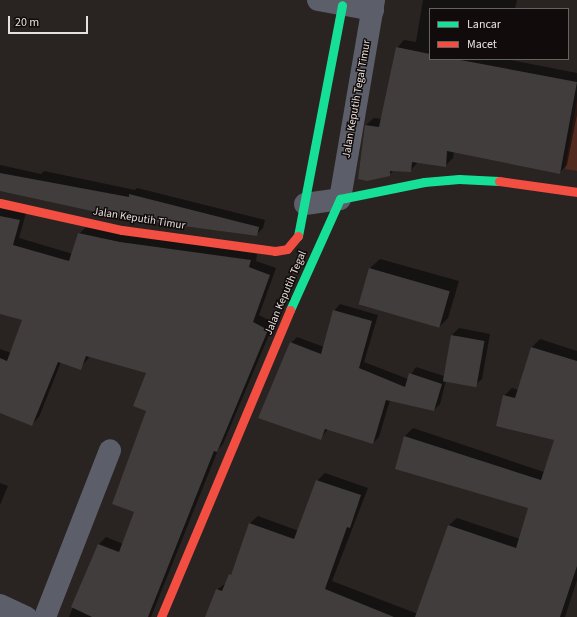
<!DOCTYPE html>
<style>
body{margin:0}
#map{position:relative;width:577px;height:617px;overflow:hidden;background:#292322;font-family:"Source Sans 3",sans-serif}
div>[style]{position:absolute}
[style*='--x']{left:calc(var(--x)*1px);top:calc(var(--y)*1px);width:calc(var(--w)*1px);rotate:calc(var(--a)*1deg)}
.green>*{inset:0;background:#522a1f}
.shadow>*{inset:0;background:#0007}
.building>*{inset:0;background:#413d3c;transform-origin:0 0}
.street>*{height:22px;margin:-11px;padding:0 11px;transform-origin:11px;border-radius:11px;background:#5c5e6a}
.fast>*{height:9px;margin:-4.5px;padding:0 4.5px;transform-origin:4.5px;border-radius:4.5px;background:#16e098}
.jam>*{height:9px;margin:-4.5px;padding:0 4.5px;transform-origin:4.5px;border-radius:4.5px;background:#f24e42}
span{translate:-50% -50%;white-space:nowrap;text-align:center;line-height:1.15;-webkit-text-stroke:3px #110c0b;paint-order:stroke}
.street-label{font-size:11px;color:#e8e0de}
.legend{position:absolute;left:429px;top:8px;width:140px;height:52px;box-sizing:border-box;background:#110c0b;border:1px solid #67615f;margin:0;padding:5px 7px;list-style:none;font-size:12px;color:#e8e0de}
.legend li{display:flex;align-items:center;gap:8px;height:20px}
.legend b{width:20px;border:1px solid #67615f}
.scale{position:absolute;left:8px;top:16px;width:80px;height:18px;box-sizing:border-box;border:2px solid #e8e0de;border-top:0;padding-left:5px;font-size:12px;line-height:14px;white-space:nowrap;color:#e8e0de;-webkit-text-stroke:3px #110c0b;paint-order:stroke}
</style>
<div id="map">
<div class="green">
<div style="clip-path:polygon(577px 99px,577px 171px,565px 169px)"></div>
</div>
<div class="shadow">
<div style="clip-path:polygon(423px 0,517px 0,515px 9px,430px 9px,430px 59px,506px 59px,577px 73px,577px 115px,567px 165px,559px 173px,454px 151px,453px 158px,445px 166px,418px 162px,410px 171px,394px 170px,389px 175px,366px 125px,374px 118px,382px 119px,397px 48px,404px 40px,416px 42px)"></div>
<div style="clip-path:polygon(0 165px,41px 174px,44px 171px,135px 190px,137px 188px,265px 220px,263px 228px,256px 235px,0 190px)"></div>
<div style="clip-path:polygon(0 206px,26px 213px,19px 238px,73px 254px,79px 234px,86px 227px,257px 254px,256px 261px,276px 268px,259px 315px,274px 323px,223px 444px,218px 450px,151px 617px,69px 617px,99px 544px,106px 537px,123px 544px,135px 512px,147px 411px,147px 372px,90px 356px,80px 369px,61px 362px,39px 417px,32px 424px,0 412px,0 349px,11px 353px,24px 320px,0 313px)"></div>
<div style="clip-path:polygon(380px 259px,459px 281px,448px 318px,439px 327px,360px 305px,370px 268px)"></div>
<div style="clip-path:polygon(340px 304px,378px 315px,364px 362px,408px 379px,416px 367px,444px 376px,452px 335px,459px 328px,490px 334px,482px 379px,475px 385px,446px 380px,440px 404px,434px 410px,390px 400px,379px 437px,373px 443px,328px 429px,320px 439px,291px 343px,297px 337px,324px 347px,334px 311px)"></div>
<div style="clip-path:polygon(540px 339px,577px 351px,577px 580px,565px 617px,206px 617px,217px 590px,226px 583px,233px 571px,250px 523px,258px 516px,299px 531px,317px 481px,325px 473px,368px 488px,332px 581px,418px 614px,449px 525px,457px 518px,520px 539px,530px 507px,396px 468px,405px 436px,413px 428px,544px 472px,555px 439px,504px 396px,512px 388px,518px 390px,532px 347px)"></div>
<div style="clip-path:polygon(0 483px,8px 486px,0 505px)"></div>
</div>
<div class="building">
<div style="clip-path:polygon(396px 47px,430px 54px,430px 59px,455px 59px,577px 82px,560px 174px,447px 151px,446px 167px,412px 162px,411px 172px,390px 171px,390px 176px,367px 181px,358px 179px,365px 125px,379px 127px)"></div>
<div style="clip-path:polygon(0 173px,129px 197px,129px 194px,259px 227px,257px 236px,124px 218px,0 191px)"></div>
<div style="clip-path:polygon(0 216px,20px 220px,13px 245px,69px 261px,78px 233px,120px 242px,251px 260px,249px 267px,270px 275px,253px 322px,268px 330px,217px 452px,214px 451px,148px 617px,92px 617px,71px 607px,98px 544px,119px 552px,134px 512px,112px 504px,146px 411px,133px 406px,146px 373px,86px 356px,81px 370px,58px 362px,32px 426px,0 413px,0 358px,7px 361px,22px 320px,0 314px)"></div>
<div style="left:369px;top:268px;width:84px;height:38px;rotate:16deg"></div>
<div style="clip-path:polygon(333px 310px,372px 321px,359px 368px,405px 387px,409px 373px,442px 384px,434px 411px,386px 400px,373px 444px,325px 429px,321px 440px,258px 418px,290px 342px,321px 354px)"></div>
<div style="left:451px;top:335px;width:34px;height:47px;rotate:10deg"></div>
<div style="clip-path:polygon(531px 347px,577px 361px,577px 566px,560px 617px,415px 617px,448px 525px,516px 548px,528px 508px,395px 469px,404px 436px,541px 480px,554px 440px,496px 426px,503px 395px,515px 398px)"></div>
<div style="clip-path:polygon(316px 480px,361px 495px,350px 528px,347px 527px,325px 589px,394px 617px,205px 617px,216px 589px,222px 591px,229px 574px,231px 575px,249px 523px,294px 539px)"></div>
</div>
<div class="street">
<div style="--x:318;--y:0;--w:56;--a:10.3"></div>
<div style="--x:305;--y:204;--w:35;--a:-8"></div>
<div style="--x:340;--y:199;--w:202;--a:-80.3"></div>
<div style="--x:0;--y:605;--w:29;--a:25"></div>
<div style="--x:45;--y:617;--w:179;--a:-68.7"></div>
</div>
<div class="fast">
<div style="--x:298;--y:236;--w:235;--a:-79.2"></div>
<div style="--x:290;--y:310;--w:122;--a:-65.8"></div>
<div style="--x:340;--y:199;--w:86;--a:-11.4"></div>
<div style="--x:424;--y:182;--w:35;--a:-5"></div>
<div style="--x:459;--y:179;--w:40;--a:2.9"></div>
</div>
<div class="jam">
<div style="--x:499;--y:181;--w:79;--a:8"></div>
<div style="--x:0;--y:203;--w:125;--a:12.5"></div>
<div style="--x:122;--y:230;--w:154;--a:7.8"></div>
<div style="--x:275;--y:251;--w:12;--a:-9"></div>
<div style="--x:287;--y:249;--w:17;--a:-50"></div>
<div style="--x:161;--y:617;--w:333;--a:-67.2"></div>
</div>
<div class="street-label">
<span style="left:357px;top:99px;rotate:-80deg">Jalan Keputih Tegal Timur</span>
<span style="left:139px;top:219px;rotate:9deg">Jalan Keputih Timur</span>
<span style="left:286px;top:293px;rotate:-67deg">Jalan Keputih Tegal</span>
</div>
<ul class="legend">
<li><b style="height:5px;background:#16e098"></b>Lancar</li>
<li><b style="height:5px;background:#f24e42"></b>Macet</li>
</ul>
<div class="scale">20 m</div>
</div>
